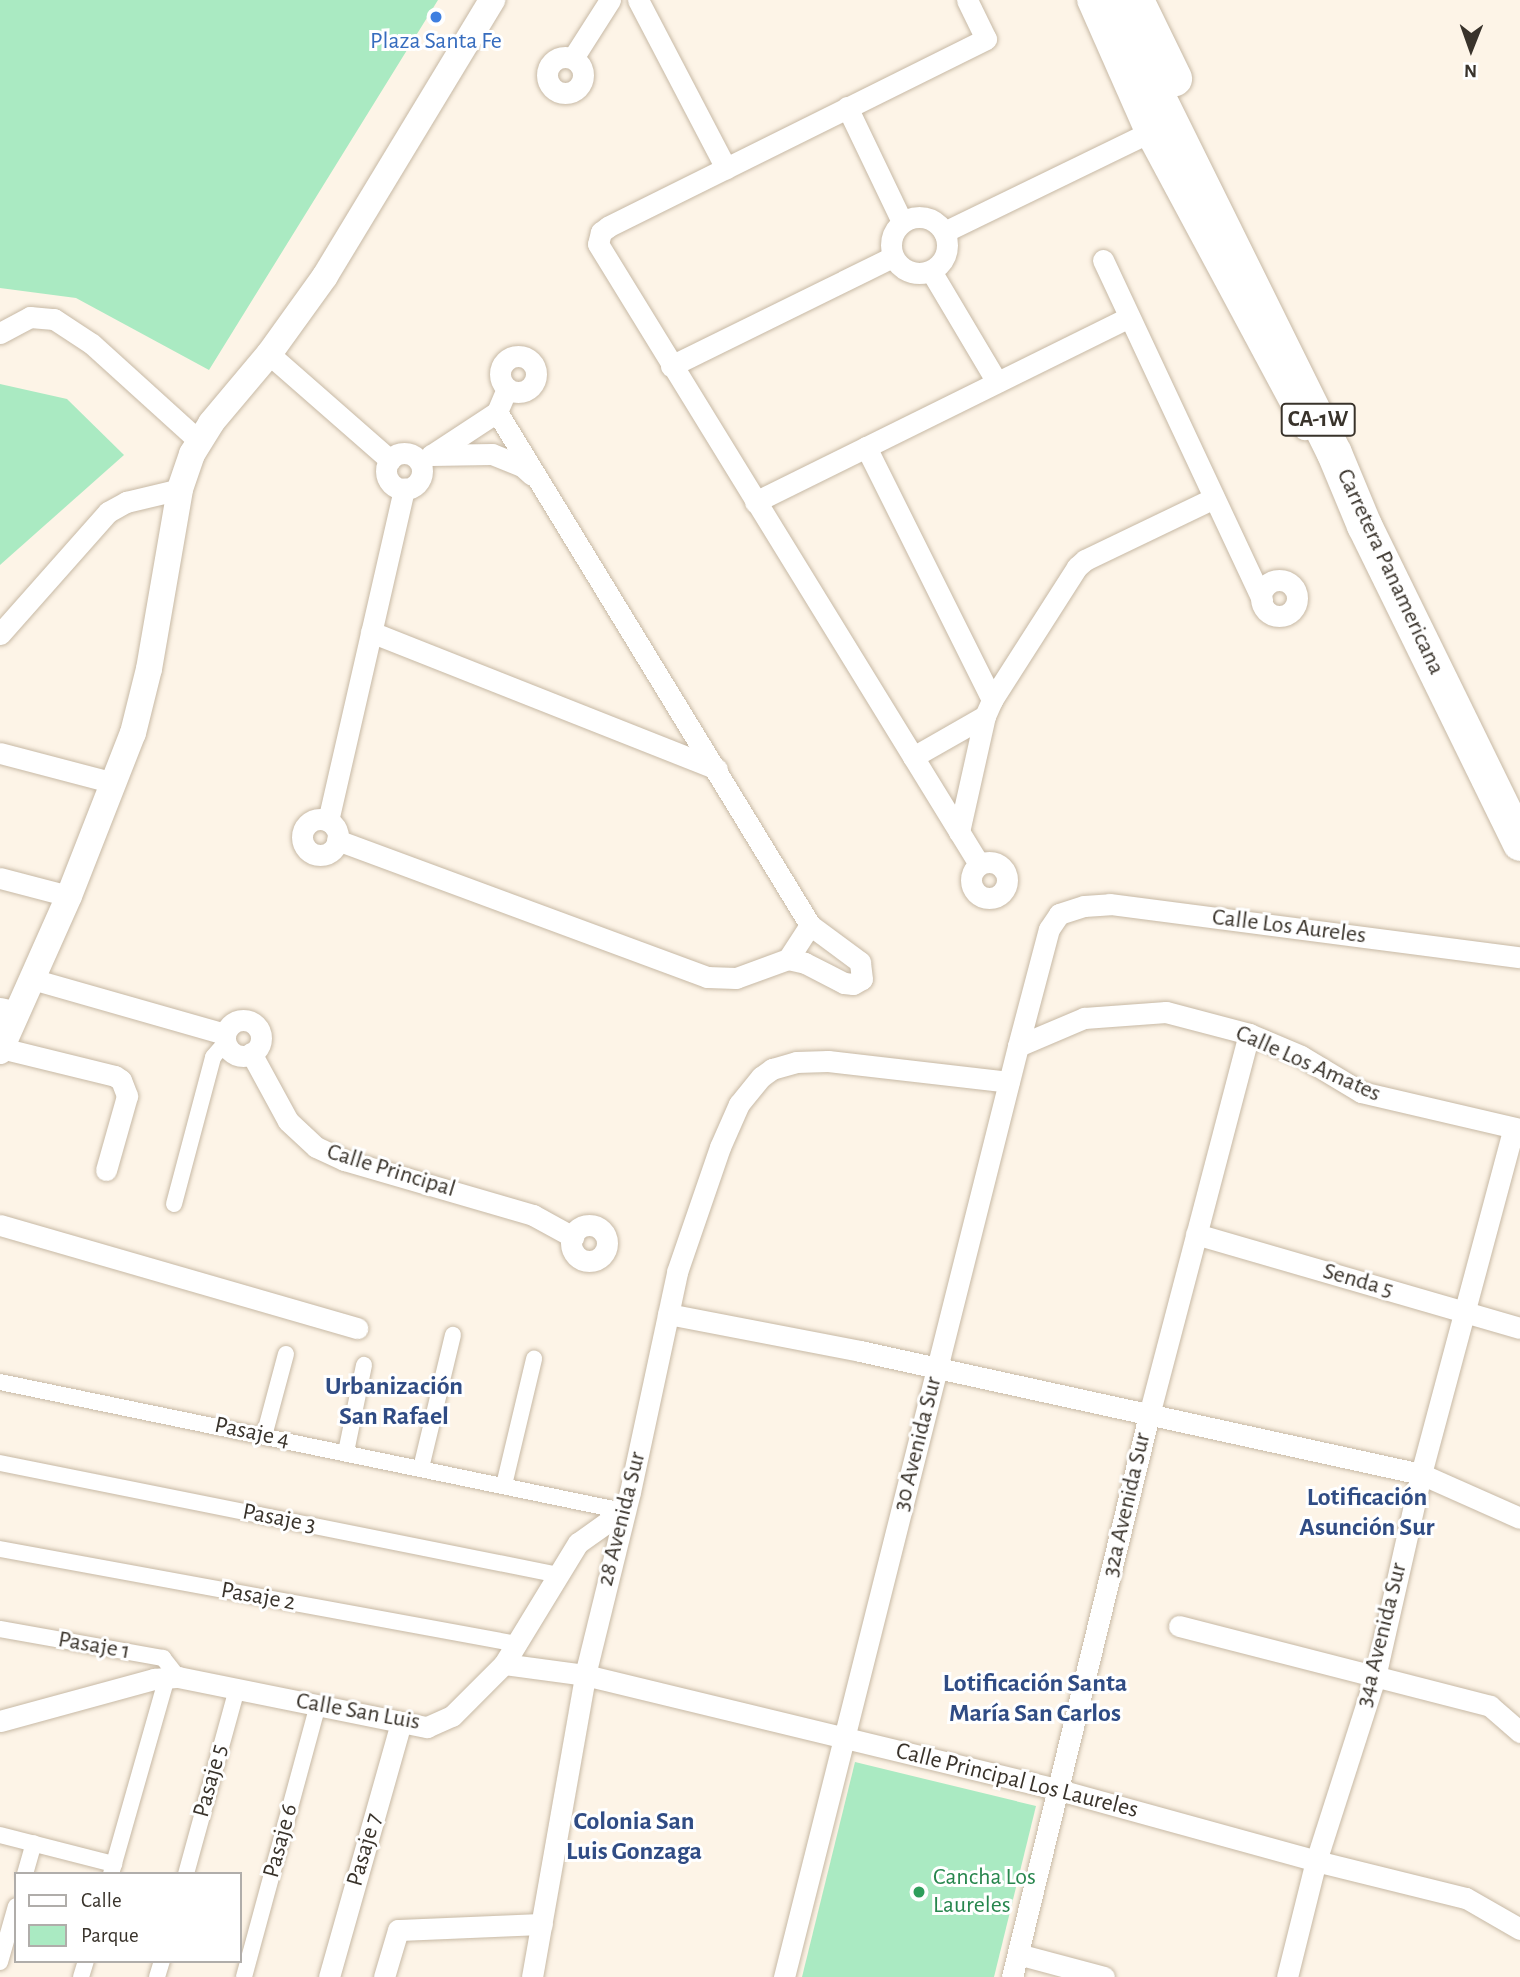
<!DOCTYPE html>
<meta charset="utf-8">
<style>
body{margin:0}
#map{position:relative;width:1520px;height:1977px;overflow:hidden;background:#fdf4e7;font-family:"Alegreya Sans",sans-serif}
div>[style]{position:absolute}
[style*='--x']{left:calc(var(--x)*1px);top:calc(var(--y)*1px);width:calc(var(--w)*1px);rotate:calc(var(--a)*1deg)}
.green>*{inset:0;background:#aaeac2}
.roads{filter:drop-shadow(0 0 2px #c7b9a5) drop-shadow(0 0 2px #c7b9a5)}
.pedestrian>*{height:16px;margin:-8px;padding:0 8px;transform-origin:8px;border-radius:8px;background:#fff}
.minor>*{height:21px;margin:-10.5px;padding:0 10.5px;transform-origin:10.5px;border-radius:10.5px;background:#fff}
.minor>.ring{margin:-10.5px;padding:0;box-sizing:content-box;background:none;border:21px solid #fff;border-radius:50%}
.tertiary>*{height:26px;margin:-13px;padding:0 13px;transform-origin:13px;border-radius:13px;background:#fff}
.trunk>*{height:35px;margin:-17.5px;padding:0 17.5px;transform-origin:17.5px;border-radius:17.5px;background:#fff}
.dots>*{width:19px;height:19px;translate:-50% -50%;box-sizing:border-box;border:4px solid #fff;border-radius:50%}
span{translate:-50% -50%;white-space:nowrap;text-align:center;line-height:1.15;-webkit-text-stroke:6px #fff;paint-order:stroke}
.shield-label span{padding:2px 5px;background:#fff;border:2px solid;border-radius:5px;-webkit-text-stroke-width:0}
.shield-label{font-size:23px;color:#39332b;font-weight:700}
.shop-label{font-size:24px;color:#366cbe}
.street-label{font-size:24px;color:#39332b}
.leisure-label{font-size:24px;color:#27864d}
.left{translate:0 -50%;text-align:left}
.neighbourhood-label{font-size:26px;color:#304c84;font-weight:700}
.legend{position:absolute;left:14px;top:1872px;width:228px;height:91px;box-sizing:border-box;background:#fff;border:2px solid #b0adaa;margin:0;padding:9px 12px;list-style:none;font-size:21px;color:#39332b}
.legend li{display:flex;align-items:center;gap:14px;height:35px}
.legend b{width:35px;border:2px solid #b0adaa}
.north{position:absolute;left:1436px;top:14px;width:70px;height:70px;-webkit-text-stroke:5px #fff;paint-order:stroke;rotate:181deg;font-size:19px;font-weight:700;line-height:28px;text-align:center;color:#39332b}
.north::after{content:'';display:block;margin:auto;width:24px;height:32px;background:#39332b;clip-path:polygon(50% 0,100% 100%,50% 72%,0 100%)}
</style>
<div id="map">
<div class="green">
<div style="clip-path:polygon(0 0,438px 0,209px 370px,76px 298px,0 288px)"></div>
<div style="clip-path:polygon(0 384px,67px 399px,124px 455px,0 565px)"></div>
<div style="clip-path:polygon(855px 1762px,1036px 1806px,994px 1977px,802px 1977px)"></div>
</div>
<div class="roads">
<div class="pedestrian">
<div style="--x:174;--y:1204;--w:152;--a:-75.1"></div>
<div style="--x:213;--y:1057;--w:18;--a:-49"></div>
<div style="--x:0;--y:1382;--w:636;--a:11.7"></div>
<div style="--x:264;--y:1436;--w:85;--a:-75"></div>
<div style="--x:346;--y:1452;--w:89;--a:-78.3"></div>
<div style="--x:0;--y:1463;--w:570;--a:11.33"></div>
<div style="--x:421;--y:1468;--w:137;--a:-76.5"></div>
<div style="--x:504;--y:1485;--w:130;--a:-76.6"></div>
<div style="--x:0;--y:1549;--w:526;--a:10.41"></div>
<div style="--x:0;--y:1629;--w:166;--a:10.1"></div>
<div style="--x:163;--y:1658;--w:24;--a:52"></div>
<div style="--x:0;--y:1835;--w:118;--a:14.3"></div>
<div style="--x:25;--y:1874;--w:32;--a:-74"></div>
<div style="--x:111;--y:1874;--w:204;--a:-74.1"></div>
<div style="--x:186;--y:1874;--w:192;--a:-74.6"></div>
<div style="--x:0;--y:1962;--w:58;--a:-74.1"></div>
<div style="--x:81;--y:1977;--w:17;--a:-73"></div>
<div style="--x:157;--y:1977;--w:17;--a:-73"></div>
<div style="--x:244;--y:1977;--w:282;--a:-74.8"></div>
</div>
<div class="minor">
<div style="--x:638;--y:0;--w:190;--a:62.4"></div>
<div style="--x:967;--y:0;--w:43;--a:64"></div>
<div style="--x:986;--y:39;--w:422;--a:153.6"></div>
<div style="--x:608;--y:227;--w:9;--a:144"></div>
<div style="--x:601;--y:232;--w:12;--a:104"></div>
<div style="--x:598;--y:244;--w:728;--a:58.43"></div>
<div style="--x:1087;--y:0;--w:146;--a:66.2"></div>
<div style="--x:1146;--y:134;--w:335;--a:61.8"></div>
<div class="ring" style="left:547px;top:57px;width:15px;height:15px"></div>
<div style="--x:573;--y:58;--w:69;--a:-57.5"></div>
<div style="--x:847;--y:107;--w:127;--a:64.4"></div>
<div class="ring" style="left:891px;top:217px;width:35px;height:35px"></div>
<div style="--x:944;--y:232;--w:225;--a:-25.9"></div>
<div style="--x:1103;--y:260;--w:375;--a:64.9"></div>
<div style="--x:931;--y:271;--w:129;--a:59.3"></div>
<div style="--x:0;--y:333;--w:34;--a:-28"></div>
<div style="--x:30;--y:317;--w:24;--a:5"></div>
<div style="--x:54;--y:319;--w:45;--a:33.3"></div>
<div style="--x:92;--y:344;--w:144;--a:42.2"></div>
<div style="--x:269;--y:354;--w:161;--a:41.2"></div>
<div class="ring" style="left:500px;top:356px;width:15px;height:15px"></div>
<div style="--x:671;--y:366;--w:247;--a:-26.2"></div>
<div style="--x:866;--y:447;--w:283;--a:63.5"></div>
<div class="ring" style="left:386px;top:453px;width:15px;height:15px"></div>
<div style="--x:433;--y:454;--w:77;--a:-33.3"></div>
<div style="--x:497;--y:412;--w:26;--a:-67"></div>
<div style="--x:431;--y:455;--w:61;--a:-0.9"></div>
<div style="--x:492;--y:454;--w:32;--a:22"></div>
<div style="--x:522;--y:466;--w:13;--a:42"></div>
<div style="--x:755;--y:502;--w:417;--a:-26.3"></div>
<div class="ring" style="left:1261px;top:580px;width:15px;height:15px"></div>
<div style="--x:371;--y:632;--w:372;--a:21.6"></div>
<div style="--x:0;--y:634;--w:163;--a:-48.5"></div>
<div style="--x:108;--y:512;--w:21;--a:-29"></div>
<div style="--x:126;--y:502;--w:56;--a:-13.5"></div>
<div style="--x:0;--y:753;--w:118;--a:14.7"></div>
<div style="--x:913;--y:757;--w:83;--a:-29.7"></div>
<div class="ring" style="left:302px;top:819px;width:15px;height:15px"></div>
<div style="--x:328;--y:821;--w:341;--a:-77.1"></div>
<div style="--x:959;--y:832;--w:119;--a:-77.4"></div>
<div style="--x:985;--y:716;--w:17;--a:-66"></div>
<div style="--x:992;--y:700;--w:158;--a:-57.4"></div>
<div style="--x:1077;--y:567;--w:11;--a:-41"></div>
<div style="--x:1085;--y:560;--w:143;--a:-25.7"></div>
<div style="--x:337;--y:840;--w:395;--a:20.3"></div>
<div style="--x:707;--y:977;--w:29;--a:2"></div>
<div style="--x:736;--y:978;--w:55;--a:-20.1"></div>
<div style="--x:788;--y:959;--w:40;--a:-57.1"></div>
<div style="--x:810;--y:925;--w:601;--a:-121.39"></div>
<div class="ring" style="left:971px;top:862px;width:15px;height:15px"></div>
<div style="--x:0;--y:878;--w:71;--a:14.6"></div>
<div style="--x:788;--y:959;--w:17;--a:13"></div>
<div style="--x:805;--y:963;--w:44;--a:27.1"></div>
<div style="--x:844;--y:983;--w:9;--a:6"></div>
<div style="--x:853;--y:984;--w:10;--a:-29"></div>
<div style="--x:862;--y:979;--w:17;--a:-97"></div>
<div style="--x:860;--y:962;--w:62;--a:-143.5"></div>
<div style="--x:32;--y:979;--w:201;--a:15.9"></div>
<div style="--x:0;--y:1008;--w:17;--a:13"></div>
<div class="ring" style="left:225px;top:1020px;width:15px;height:15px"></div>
<div style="--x:1018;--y:1046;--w:72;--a:-23"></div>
<div style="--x:1084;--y:1018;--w:82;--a:-4.2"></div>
<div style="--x:1166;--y:1012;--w:86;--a:14.8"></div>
<div style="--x:1249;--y:1034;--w:56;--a:22.9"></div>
<div style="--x:1301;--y:1056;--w:70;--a:31"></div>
<div style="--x:1361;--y:1092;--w:163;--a:13.1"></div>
<div style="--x:1;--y:1048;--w:117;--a:13.8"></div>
<div style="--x:115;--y:1076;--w:7;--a:34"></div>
<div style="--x:121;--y:1080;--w:17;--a:69"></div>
<div style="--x:127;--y:1096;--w:77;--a:105.8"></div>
<div style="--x:251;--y:1053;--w:77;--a:61.4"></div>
<div style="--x:288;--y:1121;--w:38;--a:43"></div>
<div style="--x:316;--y:1147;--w:31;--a:25"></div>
<div style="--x:344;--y:1160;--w:197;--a:16.2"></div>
<div style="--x:533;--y:1215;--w:46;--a:28.8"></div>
<div style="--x:0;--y:1225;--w:372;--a:16.1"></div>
<div class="ring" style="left:571px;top:1225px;width:15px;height:15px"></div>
<div style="--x:1196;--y:1234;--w:337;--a:16.2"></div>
<div style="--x:668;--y:1314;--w:196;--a:10.9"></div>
<div style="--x:860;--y:1351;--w:574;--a:12.37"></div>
<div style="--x:1421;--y:1474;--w:108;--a:24"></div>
<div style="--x:1179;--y:1626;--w:321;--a:14.4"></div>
<div style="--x:1490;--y:1706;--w:40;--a:41"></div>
<div style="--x:504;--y:1664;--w:82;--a:7.7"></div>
<div style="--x:585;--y:1675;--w:488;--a:13.6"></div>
<div style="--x:1059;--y:1790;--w:267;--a:15.4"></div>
<div style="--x:1316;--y:1861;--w:154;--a:13.9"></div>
<div style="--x:1466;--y:1898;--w:62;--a:29.9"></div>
<div style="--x:0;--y:1721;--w:160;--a:-15.3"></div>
<div style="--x:154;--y:1679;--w:24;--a:-5"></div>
<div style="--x:178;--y:1677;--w:254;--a:11.4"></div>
<div style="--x:427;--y:1727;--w:27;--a:-24"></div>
<div style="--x:452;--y:1716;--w:74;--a:-45"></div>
<div style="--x:504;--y:1664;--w:142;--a:-58.6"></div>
<div style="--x:578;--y:1543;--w:55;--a:-35.4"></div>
<div style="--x:1018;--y:1954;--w:89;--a:15"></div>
<div style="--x:329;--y:1977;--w:265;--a:-74.2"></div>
<div style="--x:384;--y:1977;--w:49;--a:-73.4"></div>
<div style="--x:398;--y:1930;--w:144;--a:-2.4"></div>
<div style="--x:532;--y:1977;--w:307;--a:-80"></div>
<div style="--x:585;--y:1675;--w:188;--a:-76.2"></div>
<div style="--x:630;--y:1492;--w:225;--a:-77.9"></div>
<div style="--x:677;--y:1272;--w:132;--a:-71"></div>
<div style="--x:720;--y:1147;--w:47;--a:-66.2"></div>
<div style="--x:739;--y:1104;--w:35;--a:-51"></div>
<div style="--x:761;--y:1077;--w:14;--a:-36"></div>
<div style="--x:772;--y:1069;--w:25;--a:-16"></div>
<div style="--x:796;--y:1062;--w:32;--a:-2"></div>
<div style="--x:828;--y:1061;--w:182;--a:6.6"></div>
<div style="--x:784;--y:1977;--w:960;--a:-75.89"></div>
<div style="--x:1018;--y:1046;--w:121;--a:-75.2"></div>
<div style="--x:1049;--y:929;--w:18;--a:-56"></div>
<div style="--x:1059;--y:914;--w:26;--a:-18"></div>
<div style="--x:1084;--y:906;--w:26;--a:-4"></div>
<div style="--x:1110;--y:904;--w:413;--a:7.4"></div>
<div style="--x:1012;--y:1977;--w:578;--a:-76.3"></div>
<div style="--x:1149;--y:1415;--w:394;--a:-75.3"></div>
<div style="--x:1287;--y:1977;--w:120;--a:-76"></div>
<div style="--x:1316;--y:1861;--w:193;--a:-72.2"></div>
<div style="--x:1375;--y:1677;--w:208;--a:-77.2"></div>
<div style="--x:1421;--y:1474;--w:358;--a:-75"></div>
</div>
<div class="tertiary">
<div style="--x:0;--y:1051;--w:170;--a:-66"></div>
<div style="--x:69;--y:896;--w:175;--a:-68.6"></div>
<div style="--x:133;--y:733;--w:66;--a:-76"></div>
<div style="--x:149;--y:669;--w:183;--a:-80.2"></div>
<div style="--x:180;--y:489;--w:37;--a:-71"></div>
<div style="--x:192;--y:454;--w:36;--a:-58"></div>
<div style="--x:211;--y:423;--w:90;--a:-50"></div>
<div style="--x:269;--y:354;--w:96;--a:-54.3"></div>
<div style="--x:325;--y:276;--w:323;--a:-58.8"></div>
</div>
<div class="trunk">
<div style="--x:1110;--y:0;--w:505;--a:63.69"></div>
<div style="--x:1334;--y:453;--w:78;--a:67.4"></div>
<div style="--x:1364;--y:525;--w:354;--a:63.9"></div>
<div style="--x:1136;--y:0;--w:87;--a:64"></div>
</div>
</div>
<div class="dots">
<div style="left:436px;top:17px;background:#3f7fe0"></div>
<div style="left:919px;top:1892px;background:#2e9e5b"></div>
</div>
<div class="shield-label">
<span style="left:1318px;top:420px">CA-1W</span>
</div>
<div class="shop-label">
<span style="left:436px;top:42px">Plaza Santa Fe</span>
</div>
<div class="street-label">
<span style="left:1390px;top:572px;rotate:65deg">Carretera Panamericana</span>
<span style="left:1289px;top:927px;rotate:7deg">Calle Los Aureles</span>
<span style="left:1308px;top:1064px;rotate:24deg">Calle Los Amates</span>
<span style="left:391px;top:1171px;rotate:17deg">Calle Principal</span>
<span style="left:1358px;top:1281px;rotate:16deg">Senda 5</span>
<span style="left:252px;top:1433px;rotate:12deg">Pasaje 4</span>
<span style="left:918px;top:1444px;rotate:-76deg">30 Avenida Sur</span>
<span style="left:1127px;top:1505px;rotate:-77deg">32a Avenida Sur</span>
<span style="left:279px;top:1519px;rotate:11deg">Pasaje 3</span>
<span style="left:622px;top:1519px;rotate:-76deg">28 Avenida Sur</span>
<span style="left:258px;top:1597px;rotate:10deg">Pasaje 2</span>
<span style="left:1382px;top:1635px;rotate:-76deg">34a Avenida Sur</span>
<span style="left:94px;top:1646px;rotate:10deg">Pasaje 1</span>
<span style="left:358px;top:1712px;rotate:10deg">Calle San Luis</span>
<span style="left:211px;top:1781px;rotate:-75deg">Pasaje 5</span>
<span style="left:1017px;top:1781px;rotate:14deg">Calle Principal Los Laureles</span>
<span style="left:281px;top:1841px;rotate:-75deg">Pasaje 6</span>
<span style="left:365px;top:1850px;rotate:-74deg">Pasaje 7</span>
</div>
<div class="leisure-label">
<span class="left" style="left:933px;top:1892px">Cancha Los<br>Laureles</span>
</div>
<div class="neighbourhood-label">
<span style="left:394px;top:1402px">Urbanización<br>San Rafael</span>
<span style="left:1367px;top:1513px">Lotificación<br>Asunción Sur</span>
<span style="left:1035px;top:1699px">Lotificación Santa<br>María San Carlos</span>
<span style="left:634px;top:1837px">Colonia San<br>Luis Gonzaga</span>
</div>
<ul class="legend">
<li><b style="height:9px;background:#fff"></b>Calle</li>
<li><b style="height:19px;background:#aaeac2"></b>Parque</li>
</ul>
<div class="north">N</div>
</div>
